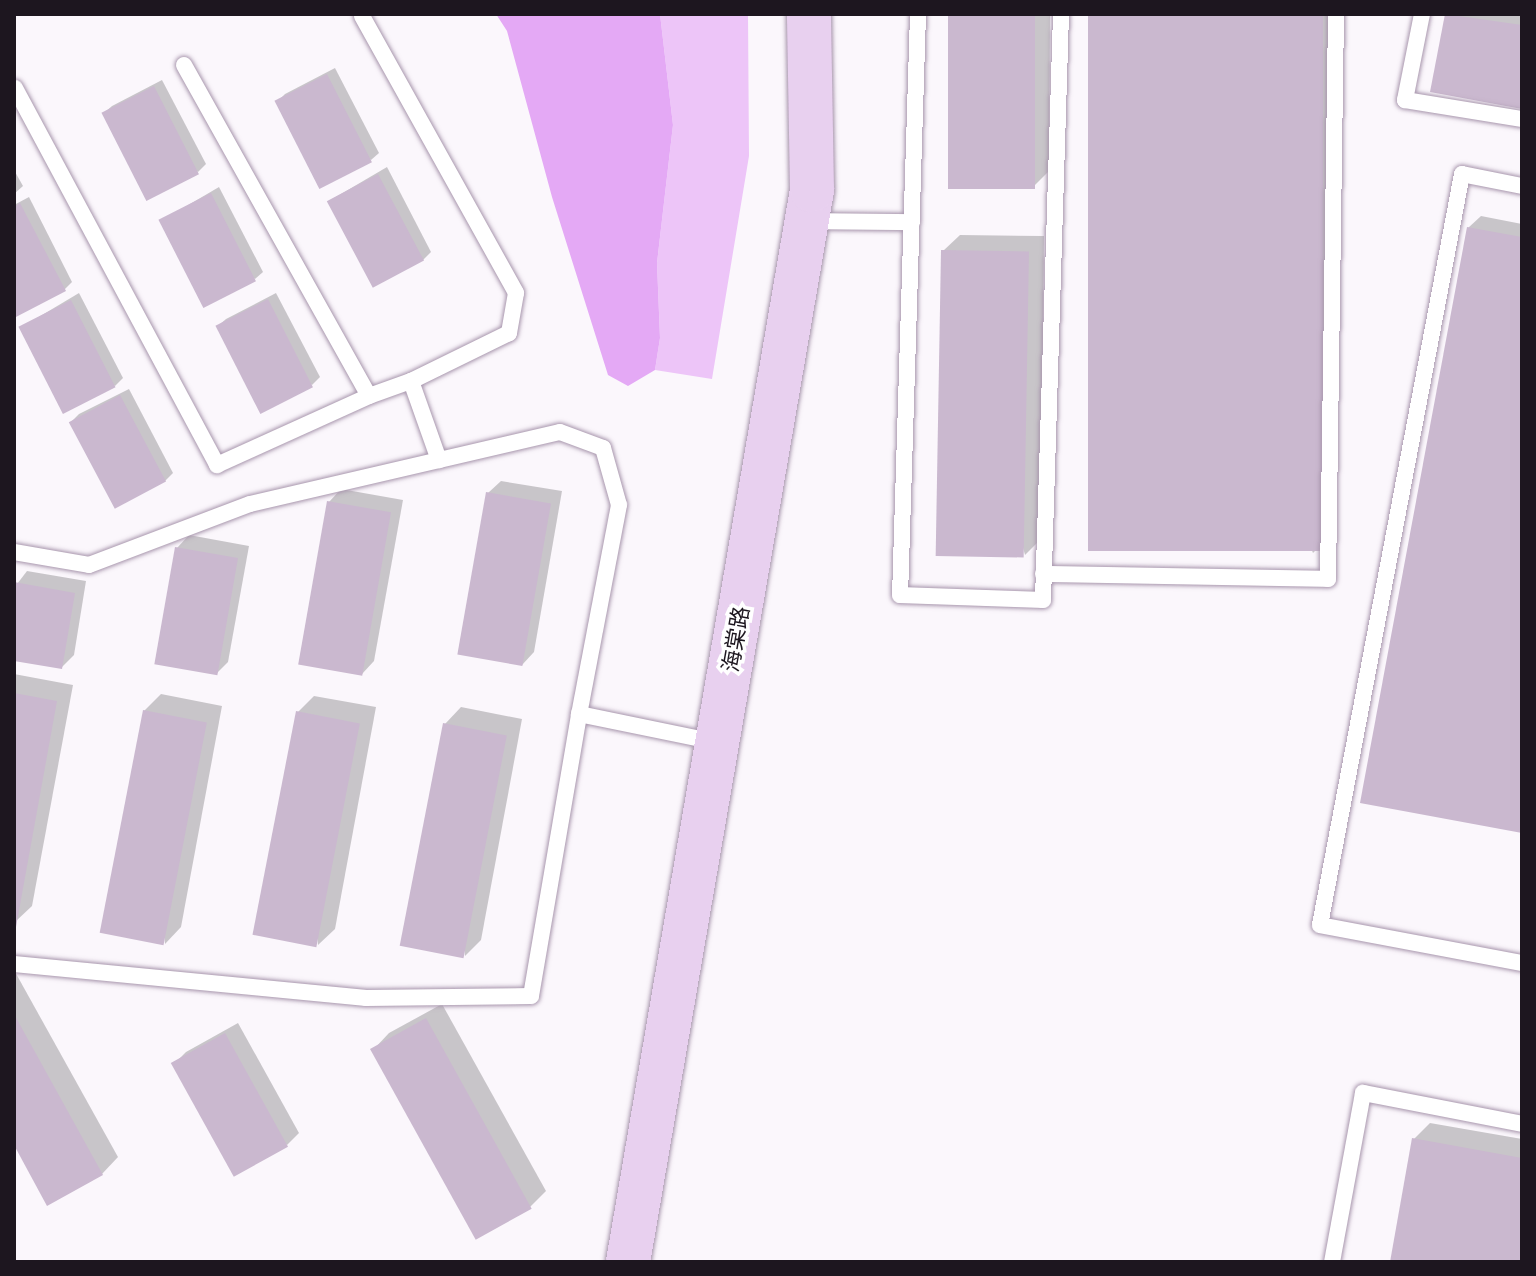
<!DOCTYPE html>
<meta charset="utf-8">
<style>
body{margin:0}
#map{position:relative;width:1536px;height:1276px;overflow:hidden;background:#fbf7fc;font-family:Ubuntu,"Noto Sans SC",sans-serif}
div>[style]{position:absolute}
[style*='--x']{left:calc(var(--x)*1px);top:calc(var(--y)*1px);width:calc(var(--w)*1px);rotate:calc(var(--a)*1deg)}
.green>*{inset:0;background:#edc5f8}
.water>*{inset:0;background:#e4a9f5}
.shadow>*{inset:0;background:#0003}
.building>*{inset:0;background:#cab8cf;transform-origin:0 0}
.roads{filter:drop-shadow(0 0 2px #a896ad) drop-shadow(0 0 2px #a896ad)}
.lane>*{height:16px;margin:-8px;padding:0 8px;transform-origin:8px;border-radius:8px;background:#fff}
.secondary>*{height:44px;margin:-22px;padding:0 22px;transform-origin:22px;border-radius:22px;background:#e8d0ef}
span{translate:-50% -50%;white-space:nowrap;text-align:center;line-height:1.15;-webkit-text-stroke:7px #fff;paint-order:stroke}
.street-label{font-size:22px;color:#1d161f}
.frame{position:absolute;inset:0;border:16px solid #1d161f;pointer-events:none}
</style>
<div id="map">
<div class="green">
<div style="clip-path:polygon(660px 14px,748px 14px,749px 156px,712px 379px,655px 370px,660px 338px,657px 263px,673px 125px)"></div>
</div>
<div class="water">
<div style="clip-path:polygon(496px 14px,660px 14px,673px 125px,657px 263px,660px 338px,655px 370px,628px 386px,608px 375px,552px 197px,507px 31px)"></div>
</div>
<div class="shadow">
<div style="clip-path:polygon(950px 14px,1050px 14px,1049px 171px,1032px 188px)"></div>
<div style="clip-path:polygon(1090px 14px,1334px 14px,1325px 541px,1313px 553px)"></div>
<div style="clip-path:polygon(1447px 14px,1522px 14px,1522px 107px,1432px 90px)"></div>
<div style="clip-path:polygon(335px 68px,379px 153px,371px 160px,277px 102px,285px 94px)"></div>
<div style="clip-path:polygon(162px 80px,206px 164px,198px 172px,104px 113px,112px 106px)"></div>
<div style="clip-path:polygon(387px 167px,431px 252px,423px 260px,329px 201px)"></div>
<div style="clip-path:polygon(14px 170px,23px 186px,14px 194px)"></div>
<div style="clip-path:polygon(219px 187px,263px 272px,255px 279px,161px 221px)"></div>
<div style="clip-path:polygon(29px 197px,72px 282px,64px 290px,14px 313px,14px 205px)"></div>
<div style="clip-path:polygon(1481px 216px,1522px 224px,1522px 831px,1468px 228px)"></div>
<div style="clip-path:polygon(960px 235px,1044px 236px,1041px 539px,1025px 555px,943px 251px)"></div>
<div style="clip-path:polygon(79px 293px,123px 378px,115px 386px,22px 327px)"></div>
<div style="clip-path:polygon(276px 293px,320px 377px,312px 385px,218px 326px,226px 319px)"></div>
<div style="clip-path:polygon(129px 389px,173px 473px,165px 481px,71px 422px,79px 414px)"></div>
<div style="clip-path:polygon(501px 481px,562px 491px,534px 652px,522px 665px,488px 493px)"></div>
<div style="clip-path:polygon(341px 489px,403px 500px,374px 661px,362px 674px,329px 502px)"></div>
<div style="clip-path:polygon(189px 535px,249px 546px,228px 662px,216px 674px,177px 548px)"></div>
<div style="clip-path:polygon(27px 571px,86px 581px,74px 655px,62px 667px,14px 659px,14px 588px)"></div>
<div style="clip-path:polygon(14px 674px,73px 685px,32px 906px,15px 922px)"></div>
<div style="clip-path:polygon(161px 694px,222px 706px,181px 927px,165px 944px,144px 711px)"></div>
<div style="clip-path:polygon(314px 696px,376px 707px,335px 929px,318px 945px,298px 712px)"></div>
<div style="clip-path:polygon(461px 707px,522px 719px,481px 940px,465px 956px,445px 724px)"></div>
<div style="clip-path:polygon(14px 970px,118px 1157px,102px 1174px,14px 1141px)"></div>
<div style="clip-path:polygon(442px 1004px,546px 1191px,530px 1207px,373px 1050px,389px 1033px)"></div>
<div style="clip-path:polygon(238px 1023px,299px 1133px,287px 1145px,174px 1064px,186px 1052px)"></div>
<div style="clip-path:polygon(1430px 1123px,1522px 1139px,1522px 1262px,1392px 1262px,1414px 1139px)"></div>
</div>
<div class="building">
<div style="left:948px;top:14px;width:87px;height:175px"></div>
<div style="left:1088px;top:14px;width:235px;height:537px"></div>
<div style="clip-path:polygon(1445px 14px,1522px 25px,1522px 109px,1430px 92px)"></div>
<div style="left:327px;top:74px;width:99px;height:59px;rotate:63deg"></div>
<div style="left:154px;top:86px;width:99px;height:59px;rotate:63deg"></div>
<div style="left:378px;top:174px;width:98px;height:58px;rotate:62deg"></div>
<div style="left:211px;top:193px;width:99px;height:59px;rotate:63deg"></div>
<div style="clip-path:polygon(20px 203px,66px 291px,14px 318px,14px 207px)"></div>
<div style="clip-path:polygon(1467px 227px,1522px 237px,1522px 833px,1360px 803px)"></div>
<div style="left:941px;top:250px;width:88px;height:306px;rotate:1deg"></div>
<div style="left:268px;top:299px;width:99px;height:59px;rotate:63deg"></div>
<div style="left:71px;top:300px;width:98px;height:59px;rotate:63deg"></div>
<div style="left:120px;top:395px;width:98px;height:58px;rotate:62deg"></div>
<div style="left:486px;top:492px;width:66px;height:165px;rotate:10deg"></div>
<div style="left:327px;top:501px;width:65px;height:166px;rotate:10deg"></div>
<div style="left:175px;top:547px;width:64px;height:119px;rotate:10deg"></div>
<div style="clip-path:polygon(14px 582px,75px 593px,62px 669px,14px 661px)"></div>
<div style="clip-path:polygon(14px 693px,57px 701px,16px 927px,14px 926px)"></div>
<div style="left:143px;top:710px;width:65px;height:227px;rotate:11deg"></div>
<div style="left:296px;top:711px;width:65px;height:228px;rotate:11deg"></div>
<div style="left:443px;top:723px;width:65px;height:227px;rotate:11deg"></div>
<div style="clip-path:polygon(14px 1014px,103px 1175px,47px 1206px,14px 1145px)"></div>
<div style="left:426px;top:1018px;width:218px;height:64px;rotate:61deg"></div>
<div style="left:225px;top:1033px;width:130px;height:62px;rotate:61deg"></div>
<div style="clip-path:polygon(1412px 1138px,1522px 1158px,1522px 1262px,1390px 1262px)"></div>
</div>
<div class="roads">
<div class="lane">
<div style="--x:918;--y:14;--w:581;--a:91.77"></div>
<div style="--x:900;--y:595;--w:143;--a:2"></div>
<div style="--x:1043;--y:600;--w:586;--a:-88.24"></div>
<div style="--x:1422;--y:14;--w:88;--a:101.2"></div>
<div style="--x:1405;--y:100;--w:119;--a:9.2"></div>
<div style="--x:362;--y:16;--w:317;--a:60.9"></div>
<div style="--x:516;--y:293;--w:41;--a:99.9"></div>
<div style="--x:509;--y:333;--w:109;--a:153.9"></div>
<div style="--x:184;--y:65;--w:379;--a:60.8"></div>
<div style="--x:369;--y:396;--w:45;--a:-19.7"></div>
<div style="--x:411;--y:381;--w:84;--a:70.5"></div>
<div style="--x:15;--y:88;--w:428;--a:61.8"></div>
<div style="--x:217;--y:465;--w:167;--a:-24.4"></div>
<div style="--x:1522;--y:186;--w:61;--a:-168.7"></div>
<div style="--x:1462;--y:174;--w:764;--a:100.71"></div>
<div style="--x:1320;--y:925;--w:206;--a:10.7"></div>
<div style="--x:808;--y:221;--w:104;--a:0.6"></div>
<div style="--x:14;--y:552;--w:76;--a:9.8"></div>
<div style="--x:89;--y:565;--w:172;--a:-20.8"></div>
<div style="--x:250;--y:504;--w:318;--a:-13.1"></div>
<div style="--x:560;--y:432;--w:46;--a:20.4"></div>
<div style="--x:603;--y:448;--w:59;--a:74.3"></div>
<div style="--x:619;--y:505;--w:213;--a:100.8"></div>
<div style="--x:579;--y:714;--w:140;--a:11.6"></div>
<div style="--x:1043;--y:574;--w:285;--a:1"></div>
<div style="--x:1328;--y:579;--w:565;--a:-89.19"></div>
<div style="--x:14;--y:964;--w:354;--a:5.5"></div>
<div style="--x:366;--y:998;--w:165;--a:-0.7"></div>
<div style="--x:531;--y:996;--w:286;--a:-80.3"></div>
<div style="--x:1332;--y:1262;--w:172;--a:-79.6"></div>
<div style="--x:1363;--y:1093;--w:162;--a:11"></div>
</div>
<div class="secondary">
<div style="--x:628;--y:1262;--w:1088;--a:-80.26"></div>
<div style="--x:812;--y:190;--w:176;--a:-91"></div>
</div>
</div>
<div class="street-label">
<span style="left:735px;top:639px;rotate:-80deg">海棠路</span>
</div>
<div class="frame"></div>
</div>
